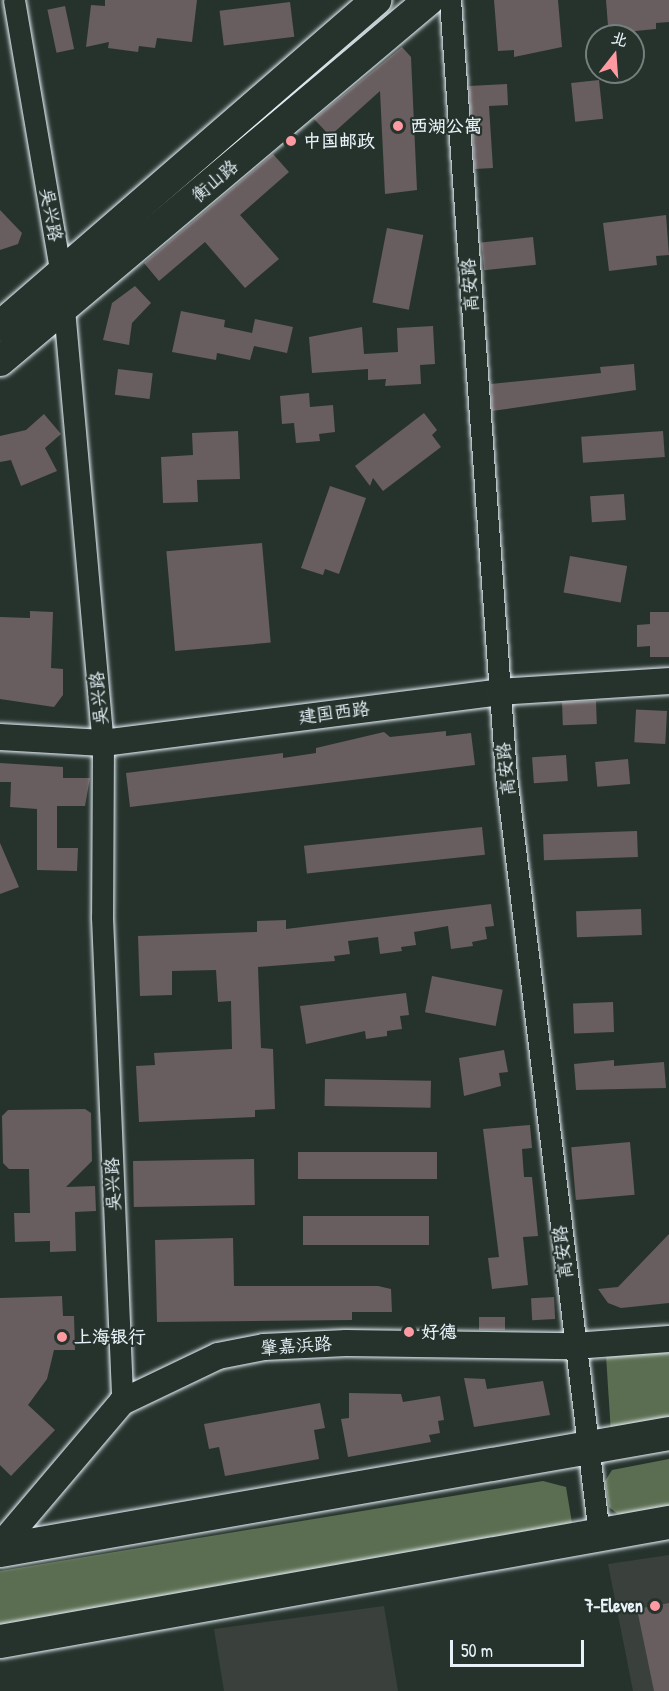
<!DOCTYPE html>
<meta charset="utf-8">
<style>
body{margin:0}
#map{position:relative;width:669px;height:1691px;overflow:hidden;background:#26332d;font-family:"Patrick Hand","LXGW WenKai TC",sans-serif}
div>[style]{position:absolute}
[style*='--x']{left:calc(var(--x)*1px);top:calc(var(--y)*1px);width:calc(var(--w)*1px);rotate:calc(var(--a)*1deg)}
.built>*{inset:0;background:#3a403c}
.green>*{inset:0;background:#5b6e51}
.building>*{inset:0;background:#685d5f;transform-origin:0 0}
.roads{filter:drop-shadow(0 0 2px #e8f1f8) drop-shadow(0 0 2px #e8f1f8)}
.minor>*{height:21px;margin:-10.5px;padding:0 10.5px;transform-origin:10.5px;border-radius:10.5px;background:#26332d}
.tertiary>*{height:26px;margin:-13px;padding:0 13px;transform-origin:13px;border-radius:13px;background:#26332d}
.secondary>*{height:30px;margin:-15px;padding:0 15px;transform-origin:15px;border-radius:15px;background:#26332d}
.primary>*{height:33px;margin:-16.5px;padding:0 16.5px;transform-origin:16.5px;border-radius:16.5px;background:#26332d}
.dots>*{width:16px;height:16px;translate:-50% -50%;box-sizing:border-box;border:3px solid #26332d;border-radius:50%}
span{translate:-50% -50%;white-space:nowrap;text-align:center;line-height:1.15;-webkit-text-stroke:4.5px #26332d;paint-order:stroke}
.poi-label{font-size:18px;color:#e8f1f8;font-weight:700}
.left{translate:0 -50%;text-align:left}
.right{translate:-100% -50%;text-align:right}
.street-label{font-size:18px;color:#e8f1f8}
.north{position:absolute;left:585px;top:24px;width:60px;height:60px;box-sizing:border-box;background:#26332d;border:2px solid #747f7e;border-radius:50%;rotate:17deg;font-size:16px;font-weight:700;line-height:24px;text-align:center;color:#e8f1f8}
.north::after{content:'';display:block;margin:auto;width:21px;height:27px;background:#ff9aa2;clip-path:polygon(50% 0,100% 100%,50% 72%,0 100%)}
.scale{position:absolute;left:450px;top:1640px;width:134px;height:27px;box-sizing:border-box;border:3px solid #e8f1f8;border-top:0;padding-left:8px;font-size:18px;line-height:21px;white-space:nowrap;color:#e8f1f8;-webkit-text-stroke:4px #26332d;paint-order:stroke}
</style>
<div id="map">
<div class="built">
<div style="clip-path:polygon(669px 1555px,669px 1691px,633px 1691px,608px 1564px)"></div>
<div style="clip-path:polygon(384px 1606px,398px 1691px,224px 1691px,214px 1629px)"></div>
</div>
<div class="green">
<div style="clip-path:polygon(669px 1350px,669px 1425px,611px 1434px,606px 1355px)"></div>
<div style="clip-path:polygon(669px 1459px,669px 1512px,625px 1520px,609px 1507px,605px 1481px,612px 1470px)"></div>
<div style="clip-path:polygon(543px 1481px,566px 1487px,572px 1523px,0 1625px,0 1571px)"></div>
</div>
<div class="building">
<div style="clip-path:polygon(105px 0,197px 0,192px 42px,157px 38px,155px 48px,139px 46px,138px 52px,108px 48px,109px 42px,86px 47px,91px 5px,105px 6px)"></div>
<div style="clip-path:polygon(494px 0,558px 0,562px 47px,514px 57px,514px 50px,498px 51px)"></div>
<div style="clip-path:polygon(606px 0,669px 0,669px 22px,656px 23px,656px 29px,625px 32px,624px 25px,608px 26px)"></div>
<div style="left:290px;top:2px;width:35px;height:71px;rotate:83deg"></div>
<div style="left:65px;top:6px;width:44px;height:18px;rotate:78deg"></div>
<div style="clip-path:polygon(402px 47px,411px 57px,417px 190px,385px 194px,380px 91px,330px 136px,314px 119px)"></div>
<div style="left:599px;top:80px;width:39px;height:28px;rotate:84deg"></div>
<div style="clip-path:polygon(507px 84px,508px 105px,489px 106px,493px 168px,475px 169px,469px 86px)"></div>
<div style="clip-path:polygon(273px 154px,289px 172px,240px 215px,279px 259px,245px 288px,205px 242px,159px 281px,144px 263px)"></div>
<div style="clip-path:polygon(0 210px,22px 233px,18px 244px,0 250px)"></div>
<div style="clip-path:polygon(666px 215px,669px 255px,656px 256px,657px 265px,609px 271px,603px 223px)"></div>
<div style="left:387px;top:228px;width:37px;height:76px;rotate:11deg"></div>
<div style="left:533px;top:237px;width:28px;height:52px;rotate:84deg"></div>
<div style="clip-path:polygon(135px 286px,151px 303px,132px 323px,129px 345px,103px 340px,112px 303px)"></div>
<div style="clip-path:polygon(181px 311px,225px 320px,224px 327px,252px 333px,255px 319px,293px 327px,287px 353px,254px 346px,250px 360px,217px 353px,216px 360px,172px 352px)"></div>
<div style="clip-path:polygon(433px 326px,435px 364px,420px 365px,421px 384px,385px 386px,386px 379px,368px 380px,368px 369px,312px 373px,309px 337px,362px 327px,364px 354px,398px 352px,397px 328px)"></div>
<div style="clip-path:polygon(634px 364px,636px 390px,492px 411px,491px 384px,601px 373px,600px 367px)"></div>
<div style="left:118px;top:369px;width:35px;height:26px;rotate:7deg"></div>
<div style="clip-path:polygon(309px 393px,310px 407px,333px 405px,335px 432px,319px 434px,320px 441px,296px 443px,294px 423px,282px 424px,280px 396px)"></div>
<div style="clip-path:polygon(424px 413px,437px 430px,432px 435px,441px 447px,383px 491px,373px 478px,370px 486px,355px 466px)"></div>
<div style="clip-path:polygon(44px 414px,61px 434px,45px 448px,57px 471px,21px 486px,11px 460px,0 462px,0 436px,26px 430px)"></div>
<div style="clip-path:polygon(238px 431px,240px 479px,197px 480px,198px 502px,163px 503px,161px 457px,193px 455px,192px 433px)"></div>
<div style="left:663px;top:431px;width:26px;height:82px;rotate:86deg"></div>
<div style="clip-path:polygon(330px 486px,366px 498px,339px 574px,325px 569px,323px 575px,301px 568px)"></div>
<div style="left:624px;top:494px;width:26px;height:34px;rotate:86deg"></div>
<div style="left:262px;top:543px;width:100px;height:96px;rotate:85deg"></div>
<div style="left:570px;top:556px;width:58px;height:37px;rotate:10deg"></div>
<div style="clip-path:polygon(30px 611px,53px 612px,51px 668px,63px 669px,63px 695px,54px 707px,0 699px,0 617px,30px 618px)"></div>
<div style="clip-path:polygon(650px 612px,669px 612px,669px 657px,650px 657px,650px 646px,637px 647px,637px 625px,650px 624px)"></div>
<div style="left:596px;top:701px;width:23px;height:34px;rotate:88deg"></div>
<div style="left:667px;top:711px;width:33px;height:31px;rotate:93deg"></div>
<div style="clip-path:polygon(446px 731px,446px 736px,471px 733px,475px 765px,130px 807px,126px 773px,283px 753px,283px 758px,316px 753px,316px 748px,384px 732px,390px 737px)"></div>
<div style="left:566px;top:755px;width:26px;height:34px;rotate:86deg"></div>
<div style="left:628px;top:759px;width:25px;height:33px;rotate:85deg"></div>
<div style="clip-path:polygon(0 763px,63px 767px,63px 778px,90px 778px,85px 806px,57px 806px,57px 848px,78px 848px,77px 871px,37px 870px,37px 809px,10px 807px,11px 782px,0 782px)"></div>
<div style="left:482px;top:827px;width:28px;height:179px;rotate:84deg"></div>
<div style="left:637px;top:831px;width:26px;height:94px;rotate:88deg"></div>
<div style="clip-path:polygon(0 843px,19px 887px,0 894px)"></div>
<div style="clip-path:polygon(491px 904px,494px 926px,485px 927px,487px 939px,472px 942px,473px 946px,451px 949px,448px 926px,414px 932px,416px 945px,401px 947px,402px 951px,380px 954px,378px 937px,348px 941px,350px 954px,334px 956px,335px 961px,258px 967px,261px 1048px,273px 1049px,275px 1109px,255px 1110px,255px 1117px,139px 1122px,136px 1066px,155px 1065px,154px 1053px,232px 1049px,231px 1001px,218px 1002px,216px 970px,172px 971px,172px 995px,140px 996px,138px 936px,257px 932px,257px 921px,286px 920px,286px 929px)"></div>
<div style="left:641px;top:909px;width:26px;height:65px;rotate:88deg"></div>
<div style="left:432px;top:976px;width:72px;height:37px;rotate:11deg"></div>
<div style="clip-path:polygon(406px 993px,409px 1015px,400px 1016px,402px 1029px,387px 1031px,387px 1036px,366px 1039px,365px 1031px,306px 1044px,300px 1006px)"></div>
<div style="left:613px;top:1002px;width:30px;height:40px;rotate:88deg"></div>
<div style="clip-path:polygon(504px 1050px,508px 1072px,499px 1073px,501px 1086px,464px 1096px,459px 1058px)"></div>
<div style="clip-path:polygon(614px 1060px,614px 1066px,664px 1062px,666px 1088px,576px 1090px,574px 1064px)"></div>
<div style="left:325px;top:1079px;width:106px;height:27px;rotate:1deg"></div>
<div style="clip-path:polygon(85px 1109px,91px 1113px,92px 1161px,66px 1187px,95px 1186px,96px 1211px,75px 1212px,76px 1251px,50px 1252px,50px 1241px,15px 1242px,14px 1213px,30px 1213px,29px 1169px,9px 1169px,3px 1163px,2px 1116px,8px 1110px)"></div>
<div style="clip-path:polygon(530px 1125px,532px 1148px,522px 1149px,524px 1177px,532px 1177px,538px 1236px,523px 1237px,528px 1285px,492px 1289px,488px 1258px,499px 1257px,483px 1129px)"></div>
<div style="left:630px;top:1142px;width:53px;height:59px;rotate:85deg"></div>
<div style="left:298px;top:1152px;width:139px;height:27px"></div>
<div style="left:254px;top:1159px;width:46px;height:121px;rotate:89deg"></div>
<div style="left:303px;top:1216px;width:126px;height:29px"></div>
<div style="clip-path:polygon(669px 1234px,669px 1303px,621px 1308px,608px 1303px,598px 1289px,618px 1287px)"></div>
<div style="clip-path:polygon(233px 1238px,234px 1286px,378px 1286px,391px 1289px,392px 1312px,352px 1312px,352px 1320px,157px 1322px,155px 1240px)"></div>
<div style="clip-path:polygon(62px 1296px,63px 1316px,74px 1316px,75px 1350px,54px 1350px,47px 1379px,28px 1405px,55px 1430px,11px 1476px,0 1465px,0 1298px)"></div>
<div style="left:554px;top:1297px;width:22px;height:23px;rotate:87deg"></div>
<div style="left:479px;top:1317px;width:26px;height:13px"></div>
<div style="clip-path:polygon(464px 1378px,485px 1379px,487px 1389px,543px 1381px,550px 1415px,474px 1427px)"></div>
<div style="clip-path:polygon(349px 1393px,401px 1394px,403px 1402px,440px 1396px,444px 1420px,438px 1421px,440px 1433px,429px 1435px,431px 1442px,348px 1457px,341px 1419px,349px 1418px)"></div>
<div style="clip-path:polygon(320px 1403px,325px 1428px,314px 1430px,319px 1459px,225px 1476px,219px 1447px,209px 1449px,204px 1424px)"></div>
<div style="clip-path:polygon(669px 1603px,669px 1691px,654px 1691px,637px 1609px)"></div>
</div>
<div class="roads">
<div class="minor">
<div style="--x:14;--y:0;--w:279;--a:80.3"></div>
<div style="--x:61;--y:275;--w:470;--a:84.9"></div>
<div style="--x:103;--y:743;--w:174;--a:90.3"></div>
<div style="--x:102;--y:917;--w:485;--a:87.6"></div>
<div style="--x:450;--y:0;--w:778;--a:85.87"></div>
<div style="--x:506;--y:776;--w:765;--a:83.01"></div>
</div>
<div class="tertiary">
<div style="--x:0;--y:737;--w:103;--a:3.3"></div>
<div style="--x:103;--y:743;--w:399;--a:-7.3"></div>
<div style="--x:499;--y:692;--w:170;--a:-3.7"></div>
<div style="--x:0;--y:1546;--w:189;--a:-49.7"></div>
<div style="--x:122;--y:1402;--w:106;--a:-25.6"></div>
<div style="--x:218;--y:1356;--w:47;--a:-11.1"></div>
<div style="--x:264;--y:1347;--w:82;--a:-2.8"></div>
<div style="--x:346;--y:1343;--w:228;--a:0.8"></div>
<div style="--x:574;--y:1346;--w:95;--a:-4.2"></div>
</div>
<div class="secondary">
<div style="--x:0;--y:326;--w:498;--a:-40.9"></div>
<div style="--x:0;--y:361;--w:561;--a:-40.08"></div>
</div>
<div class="primary">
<div style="--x:0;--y:1550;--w:679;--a:-9.92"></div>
<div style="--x:0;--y:1641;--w:680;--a:-10.09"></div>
</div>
</div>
<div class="dots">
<div style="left:398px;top:126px;background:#ff9aa2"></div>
<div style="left:291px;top:141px;background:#ff9aa2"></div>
<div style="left:409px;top:1332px;background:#ff9aa2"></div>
<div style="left:62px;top:1337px;background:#ff9aa2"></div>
<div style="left:655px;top:1606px;background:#ff9aa2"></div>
</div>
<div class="poi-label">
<span class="left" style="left:410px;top:126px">西湖公寓</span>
<span class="left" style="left:303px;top:141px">中国邮政</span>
<span class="left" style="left:421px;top:1332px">好德</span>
<span class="left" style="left:74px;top:1337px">上海银行</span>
<span class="right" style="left:643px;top:1606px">7-Eleven</span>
</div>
<div class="street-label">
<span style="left:215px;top:181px;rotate:-40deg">衡山路</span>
<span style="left:51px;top:215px;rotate:80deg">吴兴路</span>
<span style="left:470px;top:285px;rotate:-94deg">高安路</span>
<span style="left:99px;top:698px;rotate:-95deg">吴兴路</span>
<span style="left:334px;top:713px;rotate:-7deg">建国西路</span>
<span style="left:506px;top:769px;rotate:-96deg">高安路</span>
<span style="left:113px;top:1184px;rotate:-92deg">吴兴路</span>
<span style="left:563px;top:1252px;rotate:-97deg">高安路</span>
<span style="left:296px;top:1346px;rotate:-4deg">肇嘉浜路</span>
</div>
<div class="north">北</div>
<div class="scale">50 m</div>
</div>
